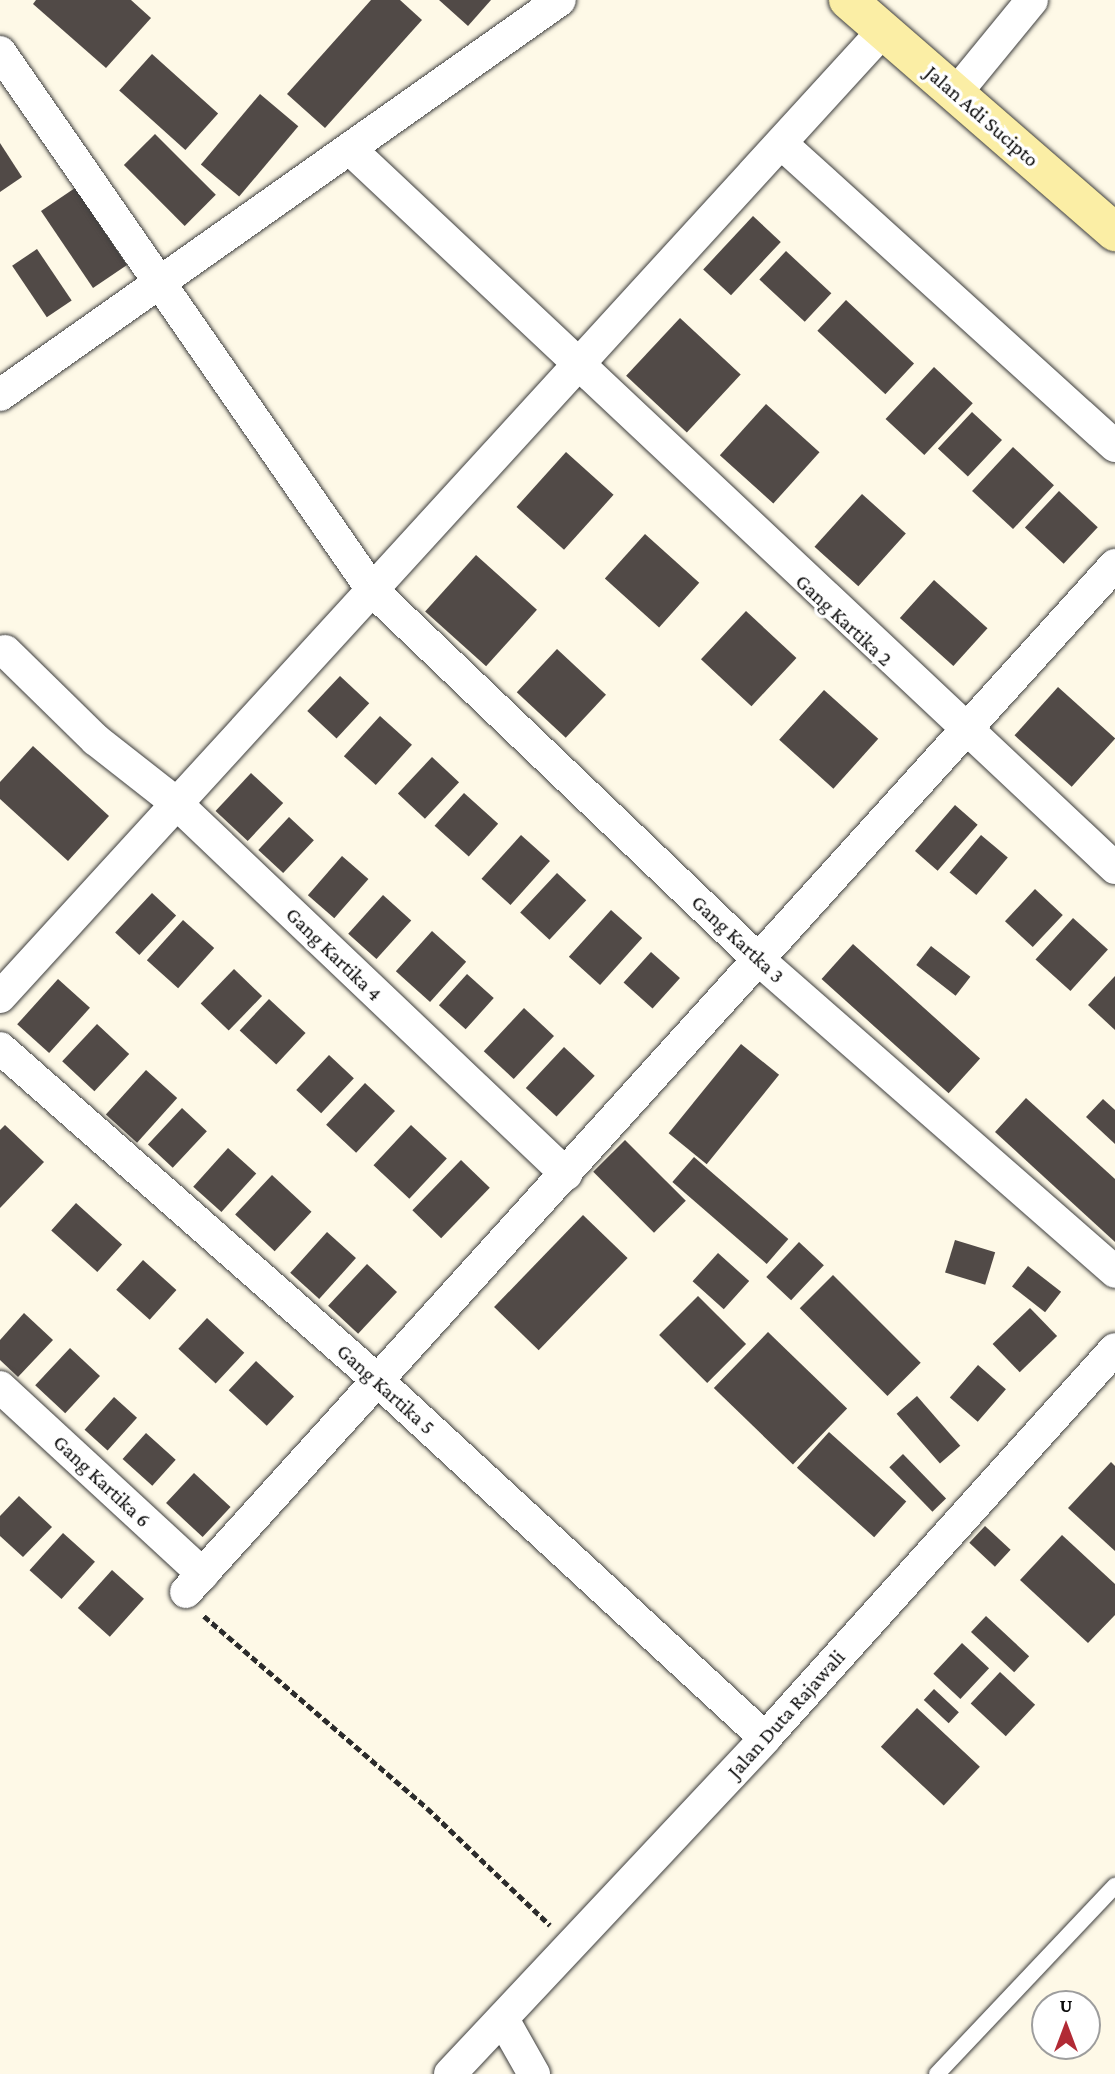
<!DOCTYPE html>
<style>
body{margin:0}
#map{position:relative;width:1115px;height:2074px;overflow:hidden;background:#fef9e7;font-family:"Crimson Pro",serif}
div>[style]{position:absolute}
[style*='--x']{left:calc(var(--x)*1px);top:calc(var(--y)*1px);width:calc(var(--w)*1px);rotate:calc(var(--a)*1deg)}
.building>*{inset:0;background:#514a47;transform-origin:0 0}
.path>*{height:4.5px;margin-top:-2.25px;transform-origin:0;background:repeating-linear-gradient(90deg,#2c2c2c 0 7px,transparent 0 10.5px)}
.roads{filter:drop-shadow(0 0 2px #3d3d3d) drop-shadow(0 0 2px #3d3d3d)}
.service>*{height:16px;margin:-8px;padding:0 8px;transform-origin:8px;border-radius:8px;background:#fff}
.minor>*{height:32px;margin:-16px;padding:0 16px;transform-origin:16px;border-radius:16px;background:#fff}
.secondary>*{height:38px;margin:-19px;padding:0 19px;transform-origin:19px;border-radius:19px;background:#fbeea5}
span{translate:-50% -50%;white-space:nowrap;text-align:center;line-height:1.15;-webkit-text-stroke:7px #fff;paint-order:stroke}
.street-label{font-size:21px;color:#0a0a0a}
.north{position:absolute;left:1031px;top:1990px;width:70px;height:70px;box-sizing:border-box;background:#fff;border:2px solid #9d9d9d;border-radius:50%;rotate:0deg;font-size:19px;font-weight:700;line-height:28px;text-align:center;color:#0a0a0a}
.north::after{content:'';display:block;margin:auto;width:24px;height:32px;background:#b12a35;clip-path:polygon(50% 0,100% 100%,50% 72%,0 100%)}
</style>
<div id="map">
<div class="building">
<div style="clip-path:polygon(36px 0,131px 0,151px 18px,106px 68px,33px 4px)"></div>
<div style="clip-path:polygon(371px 0,400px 0,422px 20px,325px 128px,287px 94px)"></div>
<div style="clip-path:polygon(439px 0,491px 0,468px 26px)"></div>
<div style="left:152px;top:54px;width:89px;height:49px;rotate:42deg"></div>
<div style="left:260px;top:94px;width:50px;height:92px;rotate:40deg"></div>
<div style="left:155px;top:134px;width:86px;height:44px;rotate:45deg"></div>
<div style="clip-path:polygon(0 143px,22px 177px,0 192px)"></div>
<div style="left:75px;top:188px;width:93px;height:41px;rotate:56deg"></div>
<div style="left:753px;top:216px;width:38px;height:73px;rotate:43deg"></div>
<div style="left:37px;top:249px;width:62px;height:30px;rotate:56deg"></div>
<div style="left:786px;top:251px;width:62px;height:39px;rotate:43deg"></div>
<div style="left:846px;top:300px;width:93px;height:42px;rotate:43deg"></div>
<div style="left:680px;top:318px;width:83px;height:79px;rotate:43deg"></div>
<div style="left:934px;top:367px;width:53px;height:71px;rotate:43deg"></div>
<div style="left:766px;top:404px;width:72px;height:69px;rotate:42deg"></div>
<div style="left:972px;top:412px;width:41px;height:50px;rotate:43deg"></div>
<div style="left:1013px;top:447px;width:56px;height:60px;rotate:43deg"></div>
<div style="left:566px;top:452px;width:64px;height:74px;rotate:42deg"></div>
<div style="left:1059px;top:491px;width:53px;height:50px;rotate:43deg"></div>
<div style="left:862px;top:494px;width:59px;height:71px;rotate:42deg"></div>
<div style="left:645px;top:534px;width:73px;height:60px;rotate:42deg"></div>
<div style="left:476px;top:555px;width:82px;height:76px;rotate:42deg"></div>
<div style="left:934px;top:580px;width:72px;height:51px;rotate:42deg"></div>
<div style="left:746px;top:611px;width:69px;height:66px;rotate:43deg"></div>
<div style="left:557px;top:649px;width:67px;height:59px;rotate:43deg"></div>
<div style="left:340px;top:676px;width:40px;height:48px;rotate:43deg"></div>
<div style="left:1058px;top:687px;width:77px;height:65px;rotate:42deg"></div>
<div style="left:824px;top:690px;width:73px;height:67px;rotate:42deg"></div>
<div style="left:380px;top:716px;width:43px;height:54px;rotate:42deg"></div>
<div style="clip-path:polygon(33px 746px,109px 816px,68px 861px,0 799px,0 782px)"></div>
<div style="left:432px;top:757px;width:37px;height:50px;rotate:43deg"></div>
<div style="left:251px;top:773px;width:44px;height:52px;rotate:43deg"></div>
<div style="left:464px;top:793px;width:46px;height:44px;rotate:42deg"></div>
<div style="left:955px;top:805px;width:30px;height:61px;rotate:41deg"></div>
<div style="left:289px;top:817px;width:34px;height:45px;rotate:43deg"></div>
<div style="left:521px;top:835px;width:39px;height:59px;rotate:42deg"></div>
<div style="left:981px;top:835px;width:35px;height:49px;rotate:40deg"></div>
<div style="left:342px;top:856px;width:35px;height:52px;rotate:41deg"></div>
<div style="left:557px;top:873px;width:40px;height:54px;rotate:43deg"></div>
<div style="left:1035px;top:889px;width:38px;height:44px;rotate:43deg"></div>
<div style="left:152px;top:893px;width:33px;height:54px;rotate:43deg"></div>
<div style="left:383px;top:895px;width:38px;height:52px;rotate:42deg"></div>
<div style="left:611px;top:910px;width:42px;height:63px;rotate:42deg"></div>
<div style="left:1073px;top:918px;width:47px;height:56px;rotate:42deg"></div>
<div style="left:183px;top:920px;width:42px;height:54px;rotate:42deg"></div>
<div style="left:432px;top:931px;width:46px;height:54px;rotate:42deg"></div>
<div style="left:853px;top:944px;width:171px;height:47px;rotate:42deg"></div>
<div style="left:931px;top:946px;width:50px;height:24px;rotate:38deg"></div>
<div style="left:651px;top:952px;width:39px;height:41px;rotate:42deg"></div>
<div style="left:234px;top:969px;width:39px;height:48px;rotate:44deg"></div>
<div style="left:467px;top:974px;width:36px;height:42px;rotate:42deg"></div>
<div style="clip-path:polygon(1115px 976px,1115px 1030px,1088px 1005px)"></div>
<div style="left:58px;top:979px;width:43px;height:61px;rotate:42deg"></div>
<div style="left:269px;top:999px;width:50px;height:43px;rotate:43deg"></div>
<div style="left:524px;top:1008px;width:41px;height:59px;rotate:43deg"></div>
<div style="left:97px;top:1024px;width:44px;height:51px;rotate:43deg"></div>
<div style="left:741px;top:1044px;width:49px;height:115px;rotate:39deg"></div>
<div style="left:564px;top:1047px;width:42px;height:56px;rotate:43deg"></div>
<div style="left:329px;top:1055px;width:34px;height:48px;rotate:43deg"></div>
<div style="left:146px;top:1070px;width:42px;height:60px;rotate:42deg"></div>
<div style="left:365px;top:1083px;width:41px;height:57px;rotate:43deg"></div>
<div style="clip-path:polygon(1026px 1098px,1115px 1179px,1115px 1242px,995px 1132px)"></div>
<div style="clip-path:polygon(1103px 1099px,1115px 1110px,1115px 1144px,1086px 1117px)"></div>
<div style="left:182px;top:1108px;width:34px;height:50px;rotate:43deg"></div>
<div style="clip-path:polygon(5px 1125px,44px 1162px,0 1208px,0 1130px)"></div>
<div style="left:411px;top:1125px;width:49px;height:55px;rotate:43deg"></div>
<div style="left:625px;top:1140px;width:86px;height:45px;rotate:45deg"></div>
<div style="left:228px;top:1148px;width:38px;height:52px;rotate:42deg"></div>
<div style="left:694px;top:1157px;width:125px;height:33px;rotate:41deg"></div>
<div style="left:461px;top:1160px;width:40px;height:70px;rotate:44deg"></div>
<div style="left:272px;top:1175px;width:54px;height:54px;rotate:43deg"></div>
<div style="left:76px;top:1203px;width:62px;height:37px;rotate:42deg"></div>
<div style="left:583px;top:1215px;width:62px;height:128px;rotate:44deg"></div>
<div style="left:327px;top:1232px;width:39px;height:55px;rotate:42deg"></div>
<div style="left:955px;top:1240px;width:42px;height:34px;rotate:17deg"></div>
<div style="left:799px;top:1242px;width:34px;height:48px;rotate:43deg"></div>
<div style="left:718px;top:1253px;width:42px;height:38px;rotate:42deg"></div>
<div style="left:143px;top:1260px;width:45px;height:40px;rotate:42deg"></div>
<div style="left:367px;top:1264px;width:41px;height:57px;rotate:43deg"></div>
<div style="left:1028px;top:1266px;width:42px;height:26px;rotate:38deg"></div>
<div style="left:833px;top:1275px;width:124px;height:47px;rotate:45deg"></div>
<div style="left:698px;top:1296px;width:68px;height:55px;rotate:45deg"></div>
<div style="left:1030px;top:1308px;width:39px;height:52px;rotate:46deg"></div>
<div style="clip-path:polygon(24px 1313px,53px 1340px,18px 1377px,0 1360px,0 1340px)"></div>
<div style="left:207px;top:1318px;width:51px;height:42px;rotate:43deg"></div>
<div style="left:768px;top:1332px;width:110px;height:78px;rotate:44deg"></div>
<div style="left:70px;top:1348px;width:41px;height:51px;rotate:43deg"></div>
<div style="left:256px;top:1361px;width:52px;height:40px;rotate:43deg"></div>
<div style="left:978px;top:1365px;width:37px;height:43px;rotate:41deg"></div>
<div style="left:917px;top:1396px;width:66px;height:27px;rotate:49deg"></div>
<div style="left:114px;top:1397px;width:31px;height:44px;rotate:42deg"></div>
<div style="left:829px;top:1432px;width:104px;height:48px;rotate:42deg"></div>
<div style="left:146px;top:1433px;width:40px;height:35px;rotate:42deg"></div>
<div style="left:903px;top:1454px;width:62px;height:19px;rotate:46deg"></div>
<div style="clip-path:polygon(1111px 1462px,1115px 1466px,1115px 1551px,1068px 1508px)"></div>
<div style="left:194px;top:1473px;width:50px;height:41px;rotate:43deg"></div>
<div style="clip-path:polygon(19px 1496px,52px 1527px,23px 1557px,0 1536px,0 1516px)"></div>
<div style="left:985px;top:1526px;width:35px;height:23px;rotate:43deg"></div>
<div style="left:63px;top:1533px;width:43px;height:50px;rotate:42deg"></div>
<div style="clip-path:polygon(1062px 1535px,1115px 1584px,1115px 1615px,1088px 1643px,1020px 1580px)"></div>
<div style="left:112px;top:1570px;width:43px;height:51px;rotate:42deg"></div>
<div style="left:986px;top:1616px;width:59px;height:22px;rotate:43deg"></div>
<div style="left:962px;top:1643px;width:37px;height:42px;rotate:43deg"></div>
<div style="left:1000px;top:1672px;width:48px;height:43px;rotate:43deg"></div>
<div style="left:934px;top:1689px;width:34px;height:15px;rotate:43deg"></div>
<div style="left:917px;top:1708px;width:86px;height:53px;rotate:43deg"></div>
</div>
<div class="path">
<div style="--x:204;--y:1616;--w:294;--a:40.7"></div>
<div style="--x:427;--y:1808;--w:170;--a:43.6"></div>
</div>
<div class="roads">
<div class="service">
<div style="--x:937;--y:2074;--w:259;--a:-46.6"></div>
</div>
<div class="minor">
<div style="--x:0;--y:52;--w:655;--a:55.32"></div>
<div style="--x:373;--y:591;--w:533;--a:43.71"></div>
<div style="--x:758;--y:959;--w:475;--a:41.2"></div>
<div style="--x:956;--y:93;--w:120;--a:-50.7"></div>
<div style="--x:783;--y:145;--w:448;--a:42.2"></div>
<div style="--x:350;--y:149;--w:1050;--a:43.22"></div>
<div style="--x:0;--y:395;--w:685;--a:-35.2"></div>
<div style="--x:5;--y:651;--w:127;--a:44.4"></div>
<div style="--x:96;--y:740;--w:100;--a:38.1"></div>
<div style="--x:175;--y:802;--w:540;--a:43.57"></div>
<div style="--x:0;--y:997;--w:1309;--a:-47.57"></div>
<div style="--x:0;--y:1048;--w:501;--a:41.36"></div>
<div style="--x:376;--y:1379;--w:529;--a:42.7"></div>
<div style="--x:0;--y:1387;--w:276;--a:42.7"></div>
<div style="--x:186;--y:1592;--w:1385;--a:-47.87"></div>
<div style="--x:504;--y:2021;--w:61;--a:60.5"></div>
<div style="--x:450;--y:2074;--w:461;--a:-46.8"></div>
<div style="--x:765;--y:1738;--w:523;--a:-48.02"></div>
</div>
<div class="secondary">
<div style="--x:848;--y:0;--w:354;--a:41"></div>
</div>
</div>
<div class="street-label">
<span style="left:982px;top:116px;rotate:41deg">Jalan Adi Sucipto</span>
<span style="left:844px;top:620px;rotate:43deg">Gang Kartika 2</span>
<span style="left:738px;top:939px;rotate:43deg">Gang Kartka 3</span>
<span style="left:334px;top:954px;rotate:44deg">Gang Kartika 4</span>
<span style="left:386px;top:1389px;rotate:42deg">Gang Kartika 5</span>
<span style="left:102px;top:1481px;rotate:43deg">Gang Kartika 6</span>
<span style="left:786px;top:1714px;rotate:-48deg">Jalan Duta Rajawali</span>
</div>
<div class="north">U</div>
</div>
